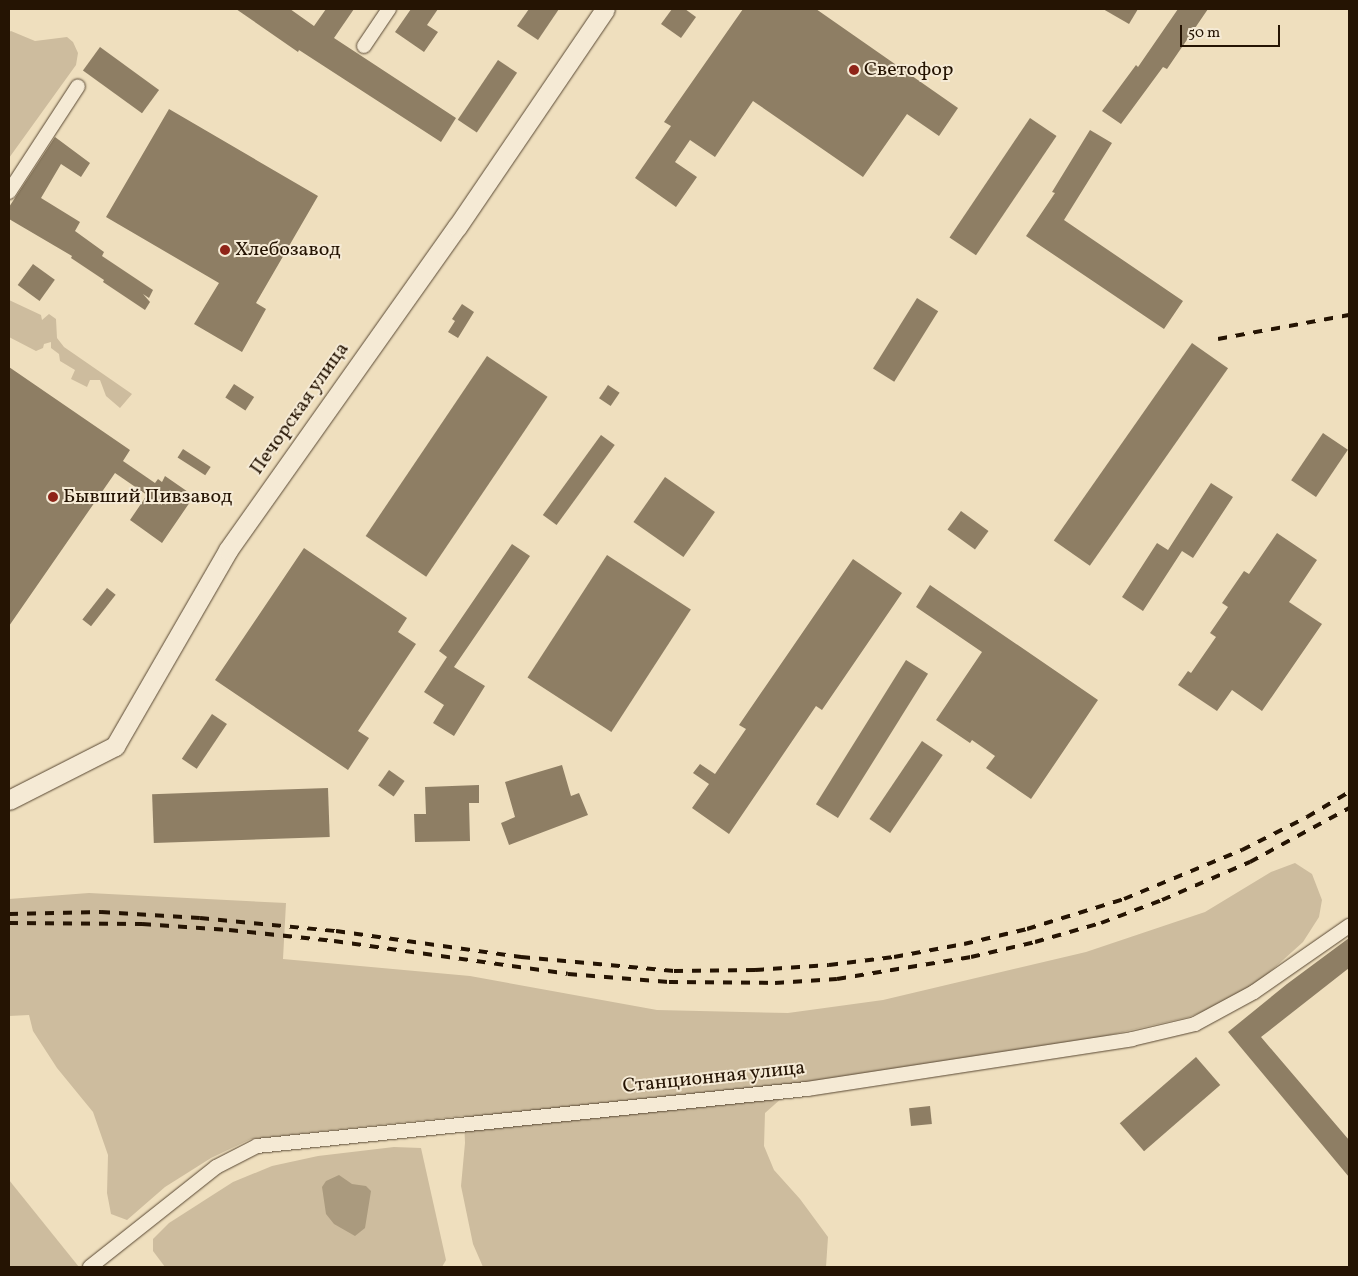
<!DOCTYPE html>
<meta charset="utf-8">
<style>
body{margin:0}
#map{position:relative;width:1358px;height:1276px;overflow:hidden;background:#efdfbe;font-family:Vollkorn,serif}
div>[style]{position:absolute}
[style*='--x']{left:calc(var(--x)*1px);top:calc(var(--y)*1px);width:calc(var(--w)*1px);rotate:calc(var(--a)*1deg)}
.green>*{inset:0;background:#cdbc9e}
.water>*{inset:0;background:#aa9a7e}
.building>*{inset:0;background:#8e7e64;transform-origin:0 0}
.roads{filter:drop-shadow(0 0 1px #584732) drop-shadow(0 0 1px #584732)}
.street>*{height:14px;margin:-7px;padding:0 7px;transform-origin:7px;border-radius:7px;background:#f5ead5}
.secondary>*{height:19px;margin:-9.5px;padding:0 9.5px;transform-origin:9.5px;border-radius:9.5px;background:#f5ead5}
.rail>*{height:4px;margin-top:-2px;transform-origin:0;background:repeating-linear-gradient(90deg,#251403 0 9px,transparent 0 18px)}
.dots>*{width:14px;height:14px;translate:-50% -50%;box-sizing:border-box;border:2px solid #f5ead5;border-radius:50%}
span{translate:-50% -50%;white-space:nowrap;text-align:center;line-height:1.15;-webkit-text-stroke:4px #f5ead5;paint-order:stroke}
.poi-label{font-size:20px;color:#251403}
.left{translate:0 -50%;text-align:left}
.street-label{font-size:20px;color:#251403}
.frame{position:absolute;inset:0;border:10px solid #251403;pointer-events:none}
.scale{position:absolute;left:1180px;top:25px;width:100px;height:22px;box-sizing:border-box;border:2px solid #251403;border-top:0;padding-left:6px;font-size:15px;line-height:18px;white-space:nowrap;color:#251403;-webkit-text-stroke:4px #f5ead5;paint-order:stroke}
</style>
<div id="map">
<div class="green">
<div style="clip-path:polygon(11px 31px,35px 41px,67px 37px,73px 42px,78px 53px,76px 65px,9px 158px,9px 32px)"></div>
<div style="clip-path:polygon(9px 300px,41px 315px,42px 320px,49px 314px,56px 319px,57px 338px,64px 347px,132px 394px,120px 408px,106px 396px,100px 380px,90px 380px,87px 387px,71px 379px,75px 370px,60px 361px,59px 354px,51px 348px,51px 342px,44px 344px,43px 348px,36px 351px,9px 337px)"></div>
<div style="clip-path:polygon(1295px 863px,1312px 874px,1322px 900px,1319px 917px,1303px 942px,1242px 997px,1189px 1017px,1101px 1037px,792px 1089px,765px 1113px,764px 1146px,774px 1170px,800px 1199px,828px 1237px,826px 1267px,483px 1267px,473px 1244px,461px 1186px,465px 1143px,464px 1116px,251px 1139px,211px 1158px,165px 1187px,127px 1220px,111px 1214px,107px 1193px,108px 1155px,93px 1112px,57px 1068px,33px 1031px,29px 1015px,9px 1016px,9px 899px,89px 893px,286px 903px,283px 959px,470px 976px,657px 1010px,788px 1013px,883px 1000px,1086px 952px,1205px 912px,1271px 872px)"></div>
<div style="clip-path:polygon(394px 1147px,421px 1148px,446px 1260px,442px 1267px,165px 1267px,153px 1251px,153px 1239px,169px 1223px,233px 1182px,272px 1166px,318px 1156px)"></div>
<div style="clip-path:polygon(9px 1180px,79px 1267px,9px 1267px)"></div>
</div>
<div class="water">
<div style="clip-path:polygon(339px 1175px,352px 1184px,366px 1186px,371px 1191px,365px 1228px,355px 1236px,334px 1224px,326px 1214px,322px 1187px,326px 1181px)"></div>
</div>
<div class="building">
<div style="clip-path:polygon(236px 9px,290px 9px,314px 26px,326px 9px,354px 9px,334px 38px,456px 118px,441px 142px,299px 50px,298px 52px)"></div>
<div style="clip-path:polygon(411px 9px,438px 9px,427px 25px,438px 32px,424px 52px,395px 32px)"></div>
<div style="clip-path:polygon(529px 9px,559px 9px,538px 40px,517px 26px)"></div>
<div style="clip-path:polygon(672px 9px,685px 9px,696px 17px,681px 38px,661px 24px)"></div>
<div style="clip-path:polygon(743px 9px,816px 9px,958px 108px,939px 136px,907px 114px,863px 177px,753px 101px,715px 157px,690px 140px,675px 162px,697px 177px,676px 207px,635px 178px,671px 126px,664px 122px)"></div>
<div style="clip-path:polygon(1103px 9px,1138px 9px,1129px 24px)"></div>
<div style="clip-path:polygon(1178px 9px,1208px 9px,1167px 69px,1163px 67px,1121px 124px,1102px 111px,1136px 65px,1138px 67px)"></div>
<div style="left:100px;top:47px;width:73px;height:29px;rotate:36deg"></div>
<div style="left:498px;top:60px;width:23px;height:72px;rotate:34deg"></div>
<div style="clip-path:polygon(169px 109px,318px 196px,256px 303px,266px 309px,242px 352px,194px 324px,219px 283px,106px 217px)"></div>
<div style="left:1030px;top:118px;width:32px;height:144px;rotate:34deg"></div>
<div style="clip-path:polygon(1090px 130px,1112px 143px,1064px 220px,1183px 301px,1164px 329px,1026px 236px,1055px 193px,1052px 192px)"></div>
<div style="clip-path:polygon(55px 137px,90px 163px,81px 177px,61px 164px,41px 198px,80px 222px,75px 231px,104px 252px,102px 256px,153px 290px,149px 298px,143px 294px,150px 302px,145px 310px,103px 282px,104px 280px,71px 258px,72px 256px,9px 219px,9px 207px)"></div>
<div style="left:33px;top:264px;width:27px;height:26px;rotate:36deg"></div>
<div style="left:917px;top:298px;width:25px;height:83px;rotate:32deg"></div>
<div style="clip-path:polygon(462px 304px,474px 312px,458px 338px,448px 332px,455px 321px,452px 319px)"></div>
<div style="left:1192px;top:343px;width:44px;height:241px;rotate:35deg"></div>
<div style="left:487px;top:356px;width:73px;height:217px;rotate:34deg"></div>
<div style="clip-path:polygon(9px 367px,130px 450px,123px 461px,155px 483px,158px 479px,162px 482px,165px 476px,191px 494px,187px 499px,190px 502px,162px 543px,130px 520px,147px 495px,115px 473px,9px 626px)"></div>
<div style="left:234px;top:384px;width:24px;height:16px;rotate:33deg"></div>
<div style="left:608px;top:385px;width:14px;height:16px;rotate:34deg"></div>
<div style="left:1323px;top:433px;width:30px;height:57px;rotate:34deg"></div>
<div style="left:601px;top:435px;width:17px;height:99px;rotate:36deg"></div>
<div style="left:183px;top:449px;width:33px;height:10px;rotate:33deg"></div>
<div style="left:665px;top:477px;width:61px;height:55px;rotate:35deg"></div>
<div style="clip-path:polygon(1211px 483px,1233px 497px,1193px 558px,1182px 551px,1143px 611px,1122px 597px,1157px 543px,1168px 550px)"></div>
<div style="left:961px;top:511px;width:34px;height:23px;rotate:36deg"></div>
<div style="clip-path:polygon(1277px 533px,1317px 560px,1289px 602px,1322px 624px,1262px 711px,1232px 690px,1217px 711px,1178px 685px,1188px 671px,1191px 673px,1216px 637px,1210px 633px,1228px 607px,1222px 603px,1244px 571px,1249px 574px)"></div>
<div style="clip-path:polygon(512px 544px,530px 556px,454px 667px,485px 686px,454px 736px,433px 723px,444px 705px,424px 692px,447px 657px,439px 651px)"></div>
<div style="clip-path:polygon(304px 548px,407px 618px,398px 632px,416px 644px,358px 731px,369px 738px,348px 770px,215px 680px)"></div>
<div style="left:607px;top:555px;width:100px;height:146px;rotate:33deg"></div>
<div style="clip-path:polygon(853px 559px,902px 593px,822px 710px,816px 706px,729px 834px,692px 808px,709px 784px,693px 773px,700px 764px,715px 774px,746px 729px,739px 725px)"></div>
<div style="clip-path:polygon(930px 585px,1098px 700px,1031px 799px,986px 768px,995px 756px,972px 740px,970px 743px,936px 720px,982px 652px,916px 607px)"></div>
<div style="left:107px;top:588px;width:11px;height:40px;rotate:38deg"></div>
<div style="left:906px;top:660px;width:26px;height:170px;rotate:32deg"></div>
<div style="left:212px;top:714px;width:18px;height:54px;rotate:34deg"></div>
<div style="left:922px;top:741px;width:25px;height:94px;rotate:34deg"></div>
<div style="clip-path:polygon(562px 765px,571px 796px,579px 793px,588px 815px,509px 845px,501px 823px,515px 817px,505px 782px)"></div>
<div style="left:389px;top:770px;width:19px;height:19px;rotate:35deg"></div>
<div style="clip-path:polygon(479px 785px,479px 803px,469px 803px,470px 841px,415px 842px,414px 814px,426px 814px,425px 787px)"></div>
<div style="left:328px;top:788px;width:49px;height:176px;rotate:88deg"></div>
<div style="clip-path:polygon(1349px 938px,1349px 968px,1261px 1037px,1349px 1140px,1349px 1177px,1228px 1032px,1287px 984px)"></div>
<div style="left:1196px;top:1057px;width:37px;height:101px;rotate:49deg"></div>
<div style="left:930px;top:1106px;width:18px;height:21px;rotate:84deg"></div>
</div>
<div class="roads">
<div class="street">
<div style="--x:364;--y:46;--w:45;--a:-56"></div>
<div style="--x:9;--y:192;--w:126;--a:-56.9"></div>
<div style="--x:90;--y:1267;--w:161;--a:-38.4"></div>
<div style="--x:216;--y:1167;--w:46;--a:-27.1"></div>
<div style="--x:257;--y:1146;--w:553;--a:-5.92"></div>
<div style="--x:807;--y:1089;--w:329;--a:-8.7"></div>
<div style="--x:1132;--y:1039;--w:65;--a:-13.4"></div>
<div style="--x:1195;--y:1024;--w:67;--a:-28.5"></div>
<div style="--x:1254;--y:992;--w:116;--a:-34.8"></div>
</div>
<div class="secondary">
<div style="--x:9;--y:800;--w:119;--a:-27"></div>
<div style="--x:115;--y:746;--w:226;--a:-60"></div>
<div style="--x:228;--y:550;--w:396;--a:-54.7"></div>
<div style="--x:457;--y:227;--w:263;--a:-55.8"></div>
</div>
</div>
<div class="rail">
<div style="--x:1218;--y:339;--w:133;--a:-10.4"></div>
<div style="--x:9;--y:914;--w:92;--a:-1.2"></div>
<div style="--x:101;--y:912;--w:99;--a:3.5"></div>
<div style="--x:200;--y:918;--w:137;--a:5.5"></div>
<div style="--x:336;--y:931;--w:187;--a:8"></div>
<div style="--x:521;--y:957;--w:154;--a:5.2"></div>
<div style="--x:674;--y:971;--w:81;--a:-0.7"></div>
<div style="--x:755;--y:970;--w:74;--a:-3.9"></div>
<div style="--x:829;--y:965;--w:65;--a:-7"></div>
<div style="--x:894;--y:957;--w:71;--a:-10.5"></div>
<div style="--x:964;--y:944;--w:65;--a:-13.4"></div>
<div style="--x:1027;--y:929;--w:102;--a:-17.2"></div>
<div style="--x:1124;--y:899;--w:128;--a:-22.6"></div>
<div style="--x:1242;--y:850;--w:73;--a:-26.9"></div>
<div style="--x:1307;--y:817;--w:49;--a:-30.8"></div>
<div style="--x:9;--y:923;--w:133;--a:0.4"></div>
<div style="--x:142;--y:924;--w:87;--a:3.9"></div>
<div style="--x:229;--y:930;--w:106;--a:6"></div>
<div style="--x:334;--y:941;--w:236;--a:8"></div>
<div style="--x:568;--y:974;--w:101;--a:4.5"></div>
<div style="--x:669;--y:982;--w:106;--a:0.5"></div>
<div style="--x:775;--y:983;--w:62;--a:-3.7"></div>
<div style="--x:837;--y:979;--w:136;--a:-9.3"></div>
<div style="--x:971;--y:957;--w:66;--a:-13.2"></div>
<div style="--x:1035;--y:942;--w:69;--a:-16.1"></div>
<div style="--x:1101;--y:923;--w:65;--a:-20.7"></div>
<div style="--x:1162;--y:900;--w:96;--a:-23.4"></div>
<div style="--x:1250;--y:862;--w:113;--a:-28.6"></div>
</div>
<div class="dots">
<div style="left:854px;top:70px;background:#8f2418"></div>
<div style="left:225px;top:250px;background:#8f2418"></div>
<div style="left:53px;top:497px;background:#8f2418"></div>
</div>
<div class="poi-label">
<span class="left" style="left:864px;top:70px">Светофор</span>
<span class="left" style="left:235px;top:250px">Хлебозавод</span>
<span class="left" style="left:63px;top:497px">Бывший Пивзавод</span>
</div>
<div class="street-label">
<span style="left:300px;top:409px;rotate:-55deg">Печорская улица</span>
<span style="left:714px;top:1078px;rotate:-6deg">Станционная улица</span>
</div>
<div class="frame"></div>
<div class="scale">50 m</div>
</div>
